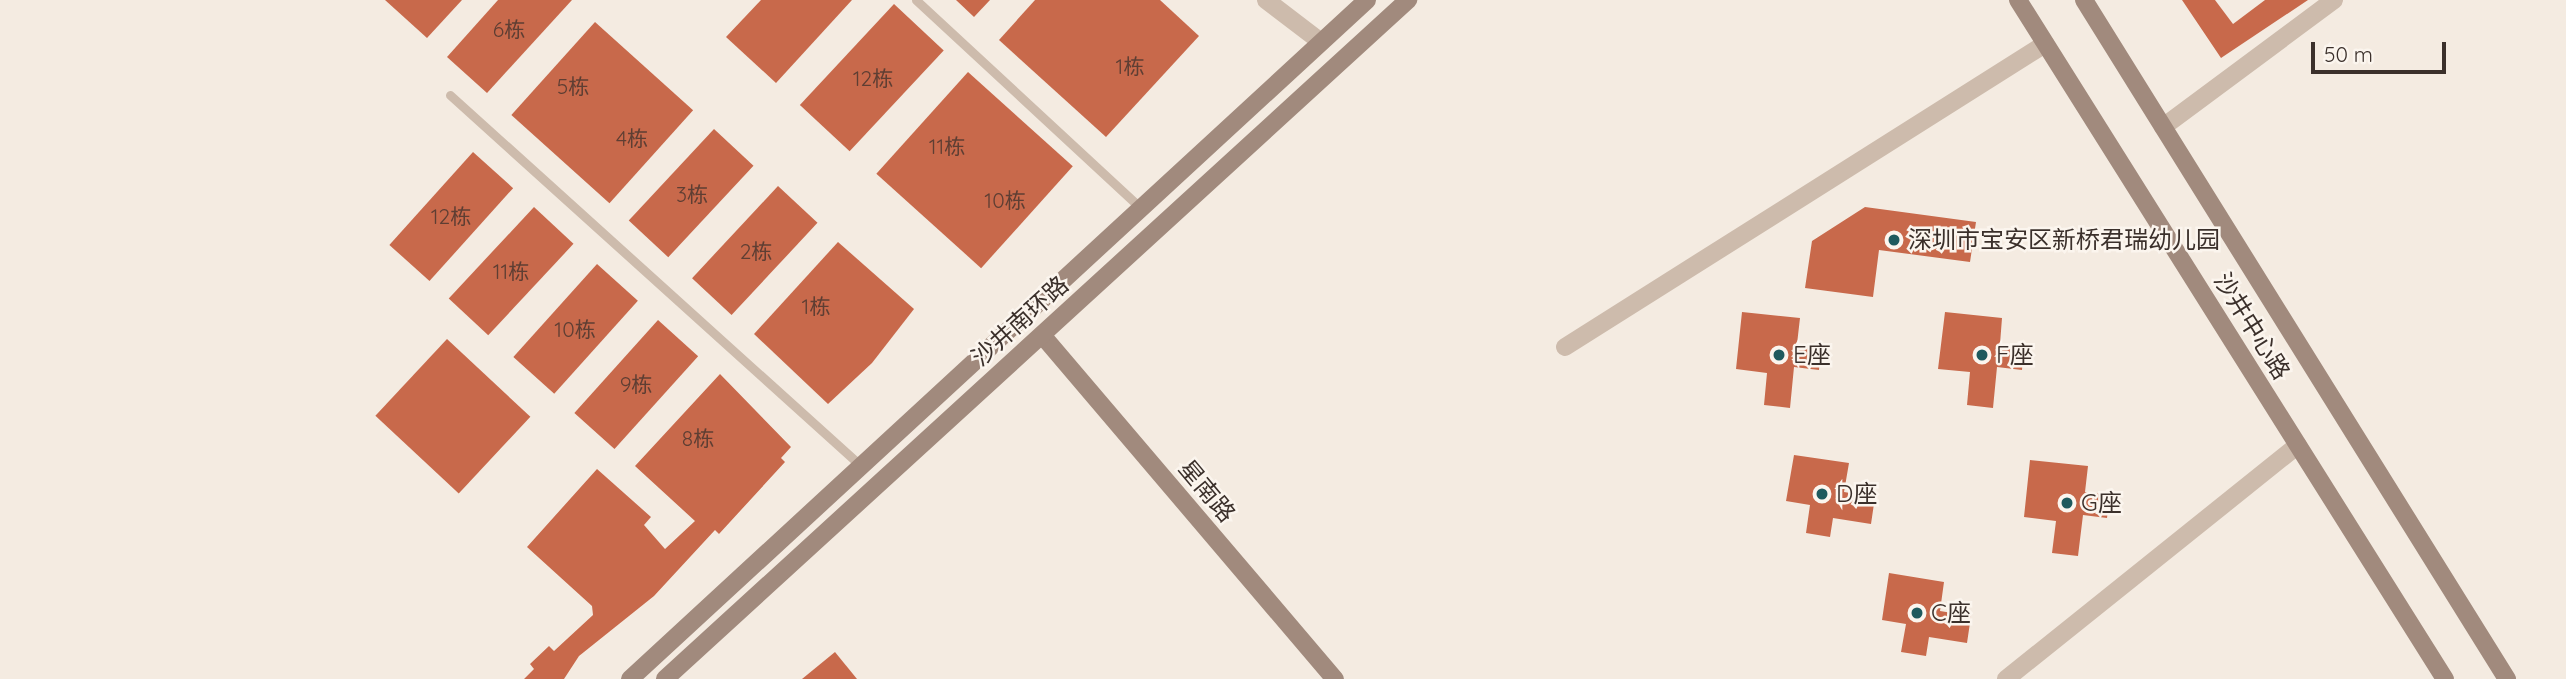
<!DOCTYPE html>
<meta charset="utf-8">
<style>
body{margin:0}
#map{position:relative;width:2566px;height:679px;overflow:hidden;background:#f4ebe1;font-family:Quicksand,"Noto Sans SC",sans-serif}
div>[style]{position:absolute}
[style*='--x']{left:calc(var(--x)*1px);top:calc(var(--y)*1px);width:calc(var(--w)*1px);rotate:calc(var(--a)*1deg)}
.building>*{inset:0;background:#c8694b;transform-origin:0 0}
.lane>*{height:9px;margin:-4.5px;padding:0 4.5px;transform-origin:4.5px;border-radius:4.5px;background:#cdbbac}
.street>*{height:18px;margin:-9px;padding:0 9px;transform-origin:9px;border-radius:9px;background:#cdbbac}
.secondary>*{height:18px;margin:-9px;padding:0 9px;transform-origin:9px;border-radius:9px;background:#a18a7d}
.dots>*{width:19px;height:19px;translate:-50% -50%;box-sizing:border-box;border:4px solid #fbf5ee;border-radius:50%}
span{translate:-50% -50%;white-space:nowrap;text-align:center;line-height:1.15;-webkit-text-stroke:5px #fbf5ee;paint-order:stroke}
.number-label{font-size:21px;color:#5e3e33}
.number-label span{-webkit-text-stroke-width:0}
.poi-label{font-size:24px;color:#3b302b}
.left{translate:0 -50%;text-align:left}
.street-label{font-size:24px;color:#3b302b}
.scale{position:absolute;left:2311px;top:42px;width:135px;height:32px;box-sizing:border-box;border:4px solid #3b302b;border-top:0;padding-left:9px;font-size:21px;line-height:24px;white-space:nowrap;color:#3b302b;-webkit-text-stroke:5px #fbf5ee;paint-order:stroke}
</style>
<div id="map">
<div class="building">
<div style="clip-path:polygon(385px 0,462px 0,427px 38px)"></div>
<div style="clip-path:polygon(498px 0,572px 0,487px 93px,447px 57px)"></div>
<div style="clip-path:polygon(761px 0,852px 0,776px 83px,726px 37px)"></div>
<div style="clip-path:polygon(956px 0,990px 0,974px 17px)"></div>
<div style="clip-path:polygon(1035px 0,1160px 0,1199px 36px,1106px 137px,999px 40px)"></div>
<div style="clip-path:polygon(2182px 0,2215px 0,2233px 24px,2265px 0,2308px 0,2221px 58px)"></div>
<div style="left:894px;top:4px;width:68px;height:138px;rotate:43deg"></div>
<div style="left:595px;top:22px;width:132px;height:125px;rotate:42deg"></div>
<div style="left:968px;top:72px;width:141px;height:137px;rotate:42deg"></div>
<div style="left:714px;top:129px;width:54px;height:125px;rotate:43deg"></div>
<div style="left:473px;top:152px;width:54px;height:125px;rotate:42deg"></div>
<div style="left:778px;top:186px;width:54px;height:126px;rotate:43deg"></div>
<div style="left:534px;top:207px;width:54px;height:125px;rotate:43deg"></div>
<div style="clip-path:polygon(1865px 207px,1976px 222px,1970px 262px,1879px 250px,1873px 297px,1805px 288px,1812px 241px)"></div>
<div style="clip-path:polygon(838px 242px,914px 309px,872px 363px,828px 404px,754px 334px)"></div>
<div style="left:597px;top:264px;width:55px;height:125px;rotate:42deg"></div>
<div style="clip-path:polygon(1742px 312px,1800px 318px,1797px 344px,1821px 347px,1819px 370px,1794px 367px,1790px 408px,1764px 405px,1767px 373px,1736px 369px)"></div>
<div style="clip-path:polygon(1945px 312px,2002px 318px,2000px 344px,2024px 346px,2022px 370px,1997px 367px,1993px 408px,1967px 405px,1970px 372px,1938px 369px)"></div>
<div style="left:658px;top:320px;width:54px;height:125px;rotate:42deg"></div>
<div style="left:447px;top:339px;width:114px;height:105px;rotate:43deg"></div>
<div style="clip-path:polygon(720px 374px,791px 447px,781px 458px,785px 462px,719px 534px,715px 530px,654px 596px,579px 656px,564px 679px,524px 679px,534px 669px,530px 664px,549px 646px,554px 651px,593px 615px,592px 606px,527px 547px,597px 469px,651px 517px,644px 525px,665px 549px,695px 521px,635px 466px)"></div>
<div style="clip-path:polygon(1794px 455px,1849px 463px,1844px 492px,1875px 497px,1871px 524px,1833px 518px,1830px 537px,1806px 533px,1810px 505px,1786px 501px)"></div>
<div style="clip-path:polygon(2030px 460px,2088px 466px,2085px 492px,2110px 495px,2107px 518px,2083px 515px,2078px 556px,2052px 553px,2056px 521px,2024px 517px)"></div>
<div style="clip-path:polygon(1889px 573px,1944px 582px,1940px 611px,1971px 616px,1967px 643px,1929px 637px,1926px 656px,1901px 652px,1906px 624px,1882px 620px)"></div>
<div style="clip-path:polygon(835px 652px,857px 679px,802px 679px)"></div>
</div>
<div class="lane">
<div style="--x:916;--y:0;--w:306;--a:42.8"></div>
<div style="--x:450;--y:95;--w:554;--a:42.07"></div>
</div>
<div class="street">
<div style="--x:1266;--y:0;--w:69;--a:37.4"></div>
<div style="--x:2163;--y:127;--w:213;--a:-36.6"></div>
<div style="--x:1565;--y:347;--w:568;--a:-32.26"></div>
<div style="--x:2006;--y:679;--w:374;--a:-38.7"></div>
</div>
<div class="secondary">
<div style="--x:2018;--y:0;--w:802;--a:57.84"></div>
<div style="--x:2084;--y:0;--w:800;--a:58.08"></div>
<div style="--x:1042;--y:335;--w:452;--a:49.6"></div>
<div style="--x:630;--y:679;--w:1002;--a:-42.65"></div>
<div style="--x:665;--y:679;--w:1007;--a:-42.42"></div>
</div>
<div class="dots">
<div style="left:1894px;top:240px;background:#1f5a5e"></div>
<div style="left:1779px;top:355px;background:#1f5a5e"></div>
<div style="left:1982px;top:355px;background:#1f5a5e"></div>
<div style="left:1822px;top:494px;background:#1f5a5e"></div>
<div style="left:2067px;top:503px;background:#1f5a5e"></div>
<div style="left:1917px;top:613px;background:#1f5a5e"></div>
</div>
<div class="number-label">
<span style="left:509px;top:29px">6栋</span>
<span style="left:1130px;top:66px">1栋</span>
<span style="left:873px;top:78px">12栋</span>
<span style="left:573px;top:86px">5栋</span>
<span style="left:632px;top:138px">4栋</span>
<span style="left:947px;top:146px">11栋</span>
<span style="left:692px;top:194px">3栋</span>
<span style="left:1005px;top:200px">10栋</span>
<span style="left:451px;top:216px">12栋</span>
<span style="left:756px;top:251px">2栋</span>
<span style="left:511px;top:271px">11栋</span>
<span style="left:816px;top:306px">1栋</span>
<span style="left:575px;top:329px">10栋</span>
<span style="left:636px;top:384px">9栋</span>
<span style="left:698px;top:438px">8栋</span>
</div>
<div class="poi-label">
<span class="left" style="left:1908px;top:240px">深圳市宝安区新桥君瑞幼儿园</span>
<span class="left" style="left:1793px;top:355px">E座</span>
<span class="left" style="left:1996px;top:355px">F座</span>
<span class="left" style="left:1836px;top:494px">D座</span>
<span class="left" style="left:2081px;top:503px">G座</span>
<span class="left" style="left:1931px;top:613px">C座</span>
</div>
<div class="street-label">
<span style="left:1020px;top:321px;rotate:-42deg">沙井南环路</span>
<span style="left:2252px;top:326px;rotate:58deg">沙井中心路</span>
<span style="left:1207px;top:491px;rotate:50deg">星南路</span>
</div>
<div class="scale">50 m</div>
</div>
